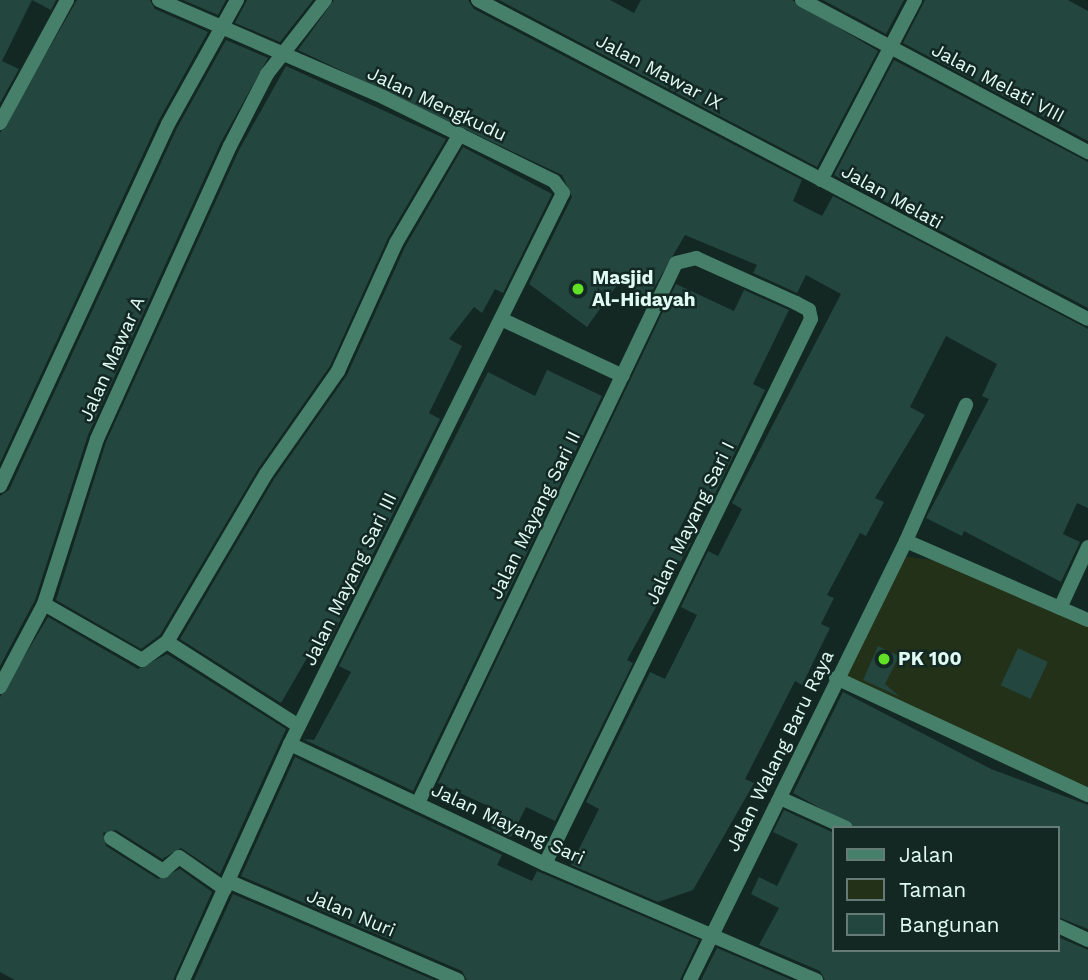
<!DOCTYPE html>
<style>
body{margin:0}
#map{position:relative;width:1088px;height:980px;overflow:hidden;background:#142823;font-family:"Work Sans",sans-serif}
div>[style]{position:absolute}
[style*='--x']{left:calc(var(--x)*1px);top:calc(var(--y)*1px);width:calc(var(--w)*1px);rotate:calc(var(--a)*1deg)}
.green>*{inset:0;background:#233118}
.building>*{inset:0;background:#23463f;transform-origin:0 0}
.minor>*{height:14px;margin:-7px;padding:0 7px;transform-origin:7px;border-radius:7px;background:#46806a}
.tertiary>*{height:14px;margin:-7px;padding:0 7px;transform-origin:7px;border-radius:7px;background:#46806a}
.dots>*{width:19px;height:19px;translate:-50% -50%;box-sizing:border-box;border:4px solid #142823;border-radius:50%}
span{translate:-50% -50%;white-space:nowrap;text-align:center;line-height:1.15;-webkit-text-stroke:5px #142823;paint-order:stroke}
.street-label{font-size:19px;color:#dffbf3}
.poi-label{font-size:19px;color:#dffbf3;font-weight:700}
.left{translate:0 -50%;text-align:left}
.legend{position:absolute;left:832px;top:826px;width:228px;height:126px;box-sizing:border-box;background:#142823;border:2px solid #657c76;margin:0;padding:9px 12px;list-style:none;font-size:21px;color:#dffbf3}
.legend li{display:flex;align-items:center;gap:14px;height:35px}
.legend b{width:35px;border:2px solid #657c76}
</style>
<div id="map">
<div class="green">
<div style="clip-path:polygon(901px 556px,939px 561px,1088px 626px,1088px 787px,841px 678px)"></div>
</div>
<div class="building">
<div style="clip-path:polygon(0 0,56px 0,51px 10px,32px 0,2px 61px,19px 69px,0 103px)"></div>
<div style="clip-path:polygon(77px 0,150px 0,155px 9px,208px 32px,159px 120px,0 463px,0 133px)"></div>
<div style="clip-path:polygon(183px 0,226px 0,218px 15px)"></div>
<div style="clip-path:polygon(247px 0,313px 0,280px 42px,235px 23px)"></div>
<div style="clip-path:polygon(334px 0,468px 0,474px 9px,802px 180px,793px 201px,822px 216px,833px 196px,1088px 329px,1088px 508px,1077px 503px,1063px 534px,1080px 542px,1061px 582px,964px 531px,962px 536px,926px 518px,989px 399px,982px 396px,997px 364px,946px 336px,910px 407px,925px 415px,875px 498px,884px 502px,866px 536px,860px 533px,827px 595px,834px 598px,821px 624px,830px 628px,802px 685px,795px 681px,745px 779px,754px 783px,693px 890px,658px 902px,571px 865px,599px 809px,586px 802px,650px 672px,665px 679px,697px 615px,681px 607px,708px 551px,718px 556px,742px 509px,732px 503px,841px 294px,806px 275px,797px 293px,753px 273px,757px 265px,685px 235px,648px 298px,620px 281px,587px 327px,529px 284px,572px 197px,562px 175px,298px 50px)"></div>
<div style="clip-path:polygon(499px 0,610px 0,634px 13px,641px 0,792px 0,878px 51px,817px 167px)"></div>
<div style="clip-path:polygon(823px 0,904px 0,886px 34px)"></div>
<div style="clip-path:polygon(925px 0,1068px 0,1088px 11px,1088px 141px,903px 43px)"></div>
<div style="clip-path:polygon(226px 40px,268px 58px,221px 142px,88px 435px,35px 600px,0 666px,0 496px,9px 490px,177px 128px)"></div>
<div style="clip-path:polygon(894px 60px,1088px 162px,1088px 308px,834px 175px)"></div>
<div style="clip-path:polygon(286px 66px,446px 139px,388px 238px,330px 366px,258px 469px,160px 635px,141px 649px,56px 600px,106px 442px,239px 150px)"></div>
<div style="clip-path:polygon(463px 147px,552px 194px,503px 293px,495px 289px,482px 313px,474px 307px,449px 339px,462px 346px,429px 413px,440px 419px,322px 657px,307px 658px,281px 703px,180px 639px,274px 479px,347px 375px,405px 247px)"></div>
<div style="clip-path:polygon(676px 284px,734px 311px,744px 290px,789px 310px,753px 384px,765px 390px,715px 494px,701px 487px,676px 536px,691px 543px,627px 660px,633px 663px,555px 821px,526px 807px,511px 837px,491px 828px,499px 811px,438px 783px)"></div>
<div style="clip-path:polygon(547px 370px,602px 396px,413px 791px,303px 739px,314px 740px,351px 672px,339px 666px,488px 372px,535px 396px)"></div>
<div style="clip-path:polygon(48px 617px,138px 669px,167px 654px,286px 729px,220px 874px,181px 848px,162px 859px,116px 830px,103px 833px,106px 846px,158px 879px,180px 869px,212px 892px,173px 980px,15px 980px,0 972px,0 697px)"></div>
<div style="clip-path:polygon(878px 646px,899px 656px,885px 684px,900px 697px,863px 680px)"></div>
<div style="left:1018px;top:648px;width:33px;height:41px;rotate:25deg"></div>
<div style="clip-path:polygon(843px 692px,991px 769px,1088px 805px,1088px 929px,1058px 917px,1058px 828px,856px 828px,793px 793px)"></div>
<div style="clip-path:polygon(295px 757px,502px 855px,497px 865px,532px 881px,537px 871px,699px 940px,680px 980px,467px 980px,462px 971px,241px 876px)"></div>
<div style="clip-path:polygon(784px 810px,834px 833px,834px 950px,1058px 950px,1058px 937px,1088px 950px,1088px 980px,825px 980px,820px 971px,759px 945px,779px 908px,751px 894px,759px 877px,777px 886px,798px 844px,773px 832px)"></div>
<div style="clip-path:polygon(233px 894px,434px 980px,194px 980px)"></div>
<div style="clip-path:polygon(717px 948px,792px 980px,701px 980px)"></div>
</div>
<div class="minor">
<div style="--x:159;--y:0;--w:246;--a:23.4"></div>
<div style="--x:385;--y:98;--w:188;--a:26.2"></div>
<div style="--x:554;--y:181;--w:15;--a:53"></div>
<div style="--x:563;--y:193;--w:615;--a:116.36"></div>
<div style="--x:290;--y:744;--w:259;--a:114.4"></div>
<div style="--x:478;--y:0;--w:688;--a:27.61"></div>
<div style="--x:802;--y:0;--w:324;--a:28"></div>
<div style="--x:821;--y:180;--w:203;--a:-62.4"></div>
<div style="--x:503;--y:320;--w:132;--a:25"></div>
<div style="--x:0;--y:486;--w:399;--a:-65.1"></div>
<div style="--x:168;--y:124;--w:142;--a:-60.9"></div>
<div style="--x:906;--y:541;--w:149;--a:-66.2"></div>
<div style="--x:44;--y:604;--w:113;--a:29.7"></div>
<div style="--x:142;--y:660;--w:31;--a:-36"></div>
<div style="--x:167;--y:642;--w:195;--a:-59.5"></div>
<div style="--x:266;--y:474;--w:126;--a:-55"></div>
<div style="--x:338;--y:371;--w:141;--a:-65.6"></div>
<div style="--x:396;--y:243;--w:126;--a:-59.6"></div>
<div style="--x:1060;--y:608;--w:67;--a:-65.3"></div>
<div style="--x:167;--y:642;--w:156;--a:32.5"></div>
<div style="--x:836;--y:678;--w:278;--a:24.9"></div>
<div style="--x:0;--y:687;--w:94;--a:-62.1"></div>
<div style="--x:44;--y:604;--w:173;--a:-72.2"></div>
<div style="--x:97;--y:439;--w:322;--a:-65.6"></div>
<div style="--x:230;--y:146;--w:81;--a:-62.8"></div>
<div style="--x:267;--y:74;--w:94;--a:-51.9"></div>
<div style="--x:290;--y:744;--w:282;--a:25.2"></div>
<div style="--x:545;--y:864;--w:295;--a:23.2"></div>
<div style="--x:780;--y:798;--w:72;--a:24.4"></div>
<div style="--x:418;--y:803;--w:598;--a:-64.46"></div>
<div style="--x:676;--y:263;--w:21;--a:-14"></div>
<div style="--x:696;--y:258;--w:110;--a:24.2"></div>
<div style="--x:796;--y:303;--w:15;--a:28"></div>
<div style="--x:809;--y:310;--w:9;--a:77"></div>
<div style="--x:811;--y:319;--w:606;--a:116.02"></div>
<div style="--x:111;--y:838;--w:62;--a:32.4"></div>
<div style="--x:163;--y:871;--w:21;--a:-41"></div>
<div style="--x:179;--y:857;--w:56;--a:34.8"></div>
<div style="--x:228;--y:881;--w:250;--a:23.3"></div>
<div style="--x:1058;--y:926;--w:33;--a:25"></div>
</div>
<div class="tertiary">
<div style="--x:0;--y:123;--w:140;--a:-61.4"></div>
<div style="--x:690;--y:980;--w:489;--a:-63.8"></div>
<div style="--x:906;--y:541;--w:198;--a:23.5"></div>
</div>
<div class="dots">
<div style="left:578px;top:289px;background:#60e125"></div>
<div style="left:884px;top:659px;background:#60e125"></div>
</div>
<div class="street-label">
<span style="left:659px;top:72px;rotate:28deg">Jalan Mawar IX</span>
<span style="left:998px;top:83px;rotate:28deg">Jalan Melati VIII</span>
<span style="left:437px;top:104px;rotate:25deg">Jalan Mengkudu</span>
<span style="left:892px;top:197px;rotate:29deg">Jalan Melati</span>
<span style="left:112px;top:359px;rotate:-66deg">Jalan Mawar A</span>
<span style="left:535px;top:515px;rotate:-64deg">Jalan Mayang Sari II</span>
<span style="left:690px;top:523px;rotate:-64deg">Jalan Mayang Sari I</span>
<span style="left:350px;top:579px;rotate:-64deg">Jalan Mayang Sari III</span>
<span style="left:780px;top:751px;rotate:-64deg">Jalan Walang Baru Raya</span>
<span style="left:508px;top:824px;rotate:25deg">Jalan Mayang Sari</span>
<span style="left:351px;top:913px;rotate:23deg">Jalan Nuri</span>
</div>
<div class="poi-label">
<span class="left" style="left:592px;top:289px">Masjid<br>Al-Hidayah</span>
<span class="left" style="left:898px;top:659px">PK 100</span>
</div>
<ul class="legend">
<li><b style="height:9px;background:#46806a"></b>Jalan</li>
<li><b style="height:19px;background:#233118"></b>Taman</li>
<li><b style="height:19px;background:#23463f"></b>Bangunan</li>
</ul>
</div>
